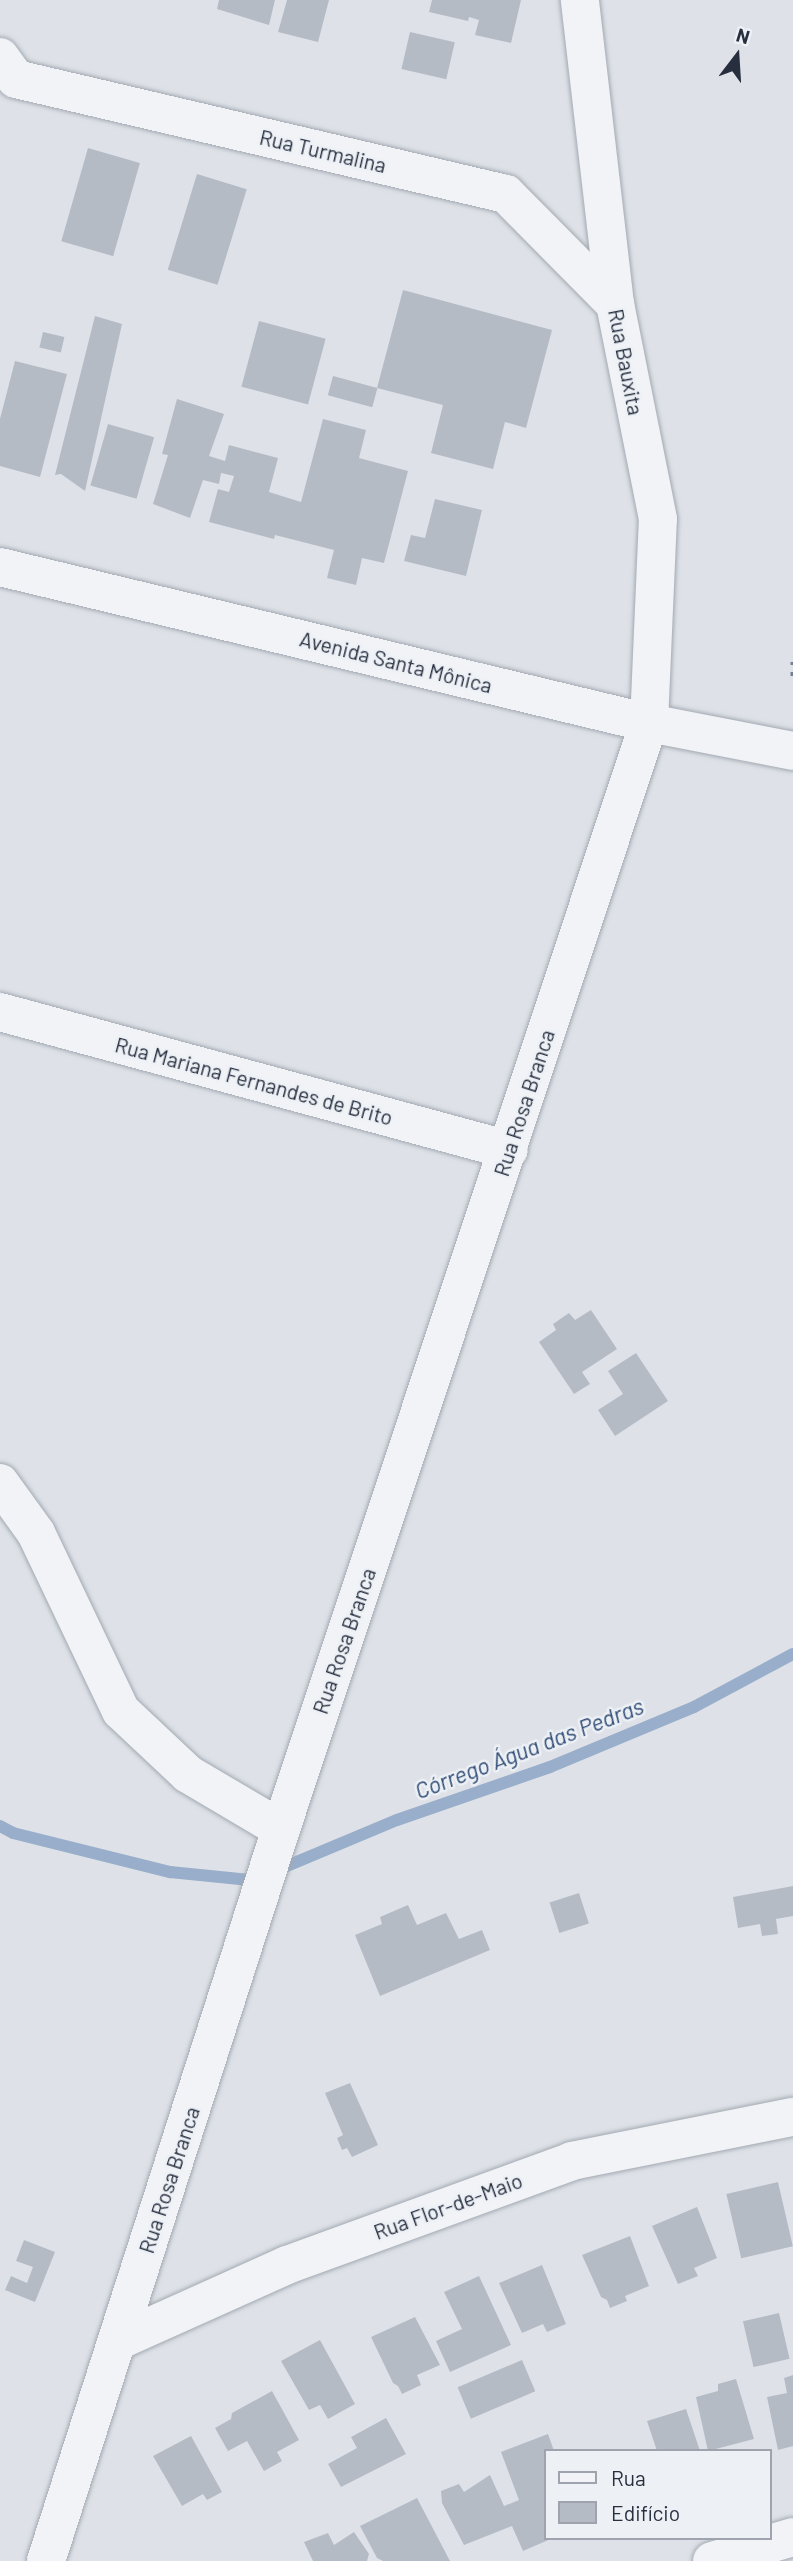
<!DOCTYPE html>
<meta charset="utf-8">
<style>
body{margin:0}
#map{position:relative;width:793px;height:2561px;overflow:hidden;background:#dee2e8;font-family:Barlow,sans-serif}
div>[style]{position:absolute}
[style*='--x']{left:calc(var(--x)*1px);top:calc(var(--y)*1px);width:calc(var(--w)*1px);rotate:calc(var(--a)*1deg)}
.stream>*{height:12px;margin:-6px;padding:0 6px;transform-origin:6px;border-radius:6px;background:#98aeca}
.building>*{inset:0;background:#b5bbc5;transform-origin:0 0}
.roads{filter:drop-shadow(0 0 2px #a3a9b2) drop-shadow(0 0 2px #a3a9b2)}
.minor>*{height:38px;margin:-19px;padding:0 19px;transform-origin:19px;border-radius:19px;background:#f1f3f6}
.rail>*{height:5px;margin-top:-2.5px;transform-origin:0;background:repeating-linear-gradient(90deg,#778092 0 3.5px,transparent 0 10.5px)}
span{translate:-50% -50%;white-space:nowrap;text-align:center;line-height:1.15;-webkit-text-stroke:5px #edf1f6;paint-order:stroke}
.street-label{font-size:21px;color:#272f3f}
.water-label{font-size:23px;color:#304c75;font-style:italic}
.legend{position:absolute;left:544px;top:2449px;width:228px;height:91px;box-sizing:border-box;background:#edf1f6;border:2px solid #9ea3ad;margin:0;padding:9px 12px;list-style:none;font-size:21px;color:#272f3f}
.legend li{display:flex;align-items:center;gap:14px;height:35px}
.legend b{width:35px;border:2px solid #9ea3ad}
.north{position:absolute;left:702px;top:21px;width:70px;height:70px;-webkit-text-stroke:5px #edf1f6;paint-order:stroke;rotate:17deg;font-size:19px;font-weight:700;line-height:28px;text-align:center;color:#272f3f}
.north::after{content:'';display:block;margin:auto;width:24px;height:32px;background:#272f3f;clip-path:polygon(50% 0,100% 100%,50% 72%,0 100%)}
</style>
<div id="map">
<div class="stream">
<div style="--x:0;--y:1826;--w:15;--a:28"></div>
<div style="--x:13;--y:1833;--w:162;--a:14"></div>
<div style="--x:170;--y:1872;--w:80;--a:5.7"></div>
<div style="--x:250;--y:1880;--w:9;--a:-21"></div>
<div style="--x:275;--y:1871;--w:132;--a:-22.7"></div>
<div style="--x:397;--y:1820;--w:162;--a:-19.1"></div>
<div style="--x:550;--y:1767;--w:156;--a:-22.6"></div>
<div style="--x:694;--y:1707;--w:112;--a:-28.2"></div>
</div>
<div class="building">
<div style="clip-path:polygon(219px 0,275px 0,269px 25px,217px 9px)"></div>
<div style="clip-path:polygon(287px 0,329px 0,318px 42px,278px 32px)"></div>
<div style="clip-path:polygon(432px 0,521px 0,511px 43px,475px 35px,479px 20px,469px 17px,468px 21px,429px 12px)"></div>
<div style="left:410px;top:32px;width:46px;height:38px;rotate:13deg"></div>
<div style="left:88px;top:148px;width:54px;height:97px;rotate:16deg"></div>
<div style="left:197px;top:174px;width:52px;height:100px;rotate:17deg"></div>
<div style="clip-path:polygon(403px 290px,552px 330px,526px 428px,505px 422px,493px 469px,431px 453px,443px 405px,377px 388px)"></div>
<div style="clip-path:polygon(95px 316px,122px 324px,85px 491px,61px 474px,55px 475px)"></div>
<div style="left:259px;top:321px;width:69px;height:68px;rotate:15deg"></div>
<div style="left:43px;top:332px;width:22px;height:16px;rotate:13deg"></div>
<div style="clip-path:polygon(15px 361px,67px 374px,40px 477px,0 466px,0 419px)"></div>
<div style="left:333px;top:376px;width:46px;height:20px;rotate:15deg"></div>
<div style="clip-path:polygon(177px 399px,224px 414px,209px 456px,225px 461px,229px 445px,278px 458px,269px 492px,301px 502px,323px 419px,366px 430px,359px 458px,408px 471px,384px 563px,362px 558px,356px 585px,327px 578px,334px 550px,275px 535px,274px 539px,209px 522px,218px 489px,229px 492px,234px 476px,221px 473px,219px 484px,203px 480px,190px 518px,153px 504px,168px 455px,162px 454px)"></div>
<div style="left:108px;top:424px;width:48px;height:64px;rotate:16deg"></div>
<div style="clip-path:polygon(435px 499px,482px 510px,466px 576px,404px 561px,411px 535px,425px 538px)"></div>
<div style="clip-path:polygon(591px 1310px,617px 1349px,582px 1372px,590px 1384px,574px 1394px,539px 1342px,556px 1330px,553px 1324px,569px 1313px,575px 1320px)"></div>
<div style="clip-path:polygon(636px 1353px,668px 1401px,615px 1436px,598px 1410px,623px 1394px,608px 1371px)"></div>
<div style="clip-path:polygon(793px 1886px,793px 1916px,776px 1919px,778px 1934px,762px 1936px,760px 1924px,738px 1928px,733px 1897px)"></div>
<div style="left:579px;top:1893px;width:32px;height:31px;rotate:72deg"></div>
<div style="clip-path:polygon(408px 1905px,417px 1925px,446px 1913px,459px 1939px,482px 1930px,490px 1950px,380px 1996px,355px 1935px,382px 1924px,380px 1917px)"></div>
<div style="clip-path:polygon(350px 2083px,378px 2145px,352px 2157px,347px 2148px,342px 2150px,337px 2138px,343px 2135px,325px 2093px)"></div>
<div style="left:778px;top:2182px;width:66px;height:53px;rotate:77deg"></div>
<div style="clip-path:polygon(697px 2207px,717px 2258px,694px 2268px,698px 2276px,678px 2284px,652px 2226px)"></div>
<div style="clip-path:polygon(630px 2236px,649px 2286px,625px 2296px,627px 2301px,610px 2308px,607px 2300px,601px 2297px,582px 2255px)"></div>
<div style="clip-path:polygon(24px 2240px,55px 2252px,35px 2302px,5px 2290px,11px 2276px,27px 2283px,33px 2267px,16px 2261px)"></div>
<div style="clip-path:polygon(542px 2265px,566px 2324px,547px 2332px,543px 2324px,522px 2333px,499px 2283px)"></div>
<div style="clip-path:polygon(479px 2276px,511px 2345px,450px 2372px,436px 2341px,462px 2329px,444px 2292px)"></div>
<div style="left:779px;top:2313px;width:47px;height:37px;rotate:77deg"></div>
<div style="clip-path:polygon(415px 2317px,440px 2365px,417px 2375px,421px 2385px,402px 2394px,398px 2386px,393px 2383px,371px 2337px)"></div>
<div style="clip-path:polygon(320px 2340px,355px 2404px,328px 2419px,320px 2405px,309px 2410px,281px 2361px)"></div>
<div style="left:522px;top:2360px;width:34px;height:70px;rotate:67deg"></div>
<div style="clip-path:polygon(793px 2375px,793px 2446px,778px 2450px,767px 2397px,787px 2393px,784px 2378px)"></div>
<div style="clip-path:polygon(736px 2379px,754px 2439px,708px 2451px,696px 2397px,718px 2391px,718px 2384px)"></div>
<div style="clip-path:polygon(272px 2391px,299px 2440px,277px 2452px,282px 2461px,264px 2471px,247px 2441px,228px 2451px,215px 2428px,231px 2419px,232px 2413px)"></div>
<div style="clip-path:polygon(686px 2409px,700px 2451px,657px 2451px,647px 2421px)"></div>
<div style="clip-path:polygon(386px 2418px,406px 2454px,341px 2487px,328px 2464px,357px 2448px,351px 2437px)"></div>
<div style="clip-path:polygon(548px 2434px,554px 2451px,546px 2451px,546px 2538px,553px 2538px,523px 2551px,512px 2526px,464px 2545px,442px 2503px,441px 2491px,459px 2484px,464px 2492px,490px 2475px,504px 2506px,519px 2500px,501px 2452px)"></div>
<div style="clip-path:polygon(191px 2436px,222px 2492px,207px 2500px,203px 2494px,182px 2506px,153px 2456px)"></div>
<div style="clip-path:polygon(417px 2498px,450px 2561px,383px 2561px,377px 2558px,360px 2526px)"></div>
<div style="clip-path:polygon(354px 2532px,369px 2554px,367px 2561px,313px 2561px,304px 2542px,328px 2533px,334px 2545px)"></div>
</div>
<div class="roads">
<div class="minor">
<div style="--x:0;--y:57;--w:27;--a:54"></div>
<div style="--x:16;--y:79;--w:503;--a:13.21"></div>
<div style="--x:506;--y:194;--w:155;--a:45.3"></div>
<div style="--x:0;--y:567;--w:667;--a:13.52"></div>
<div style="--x:649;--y:723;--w:147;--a:11"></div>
<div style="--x:0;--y:1012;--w:527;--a:15.17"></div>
<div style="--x:0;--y:1483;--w:62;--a:54.2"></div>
<div style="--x:36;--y:1533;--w:197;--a:64.5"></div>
<div style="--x:121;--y:1711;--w:92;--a:43.2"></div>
<div style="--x:188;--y:1774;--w:108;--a:30.6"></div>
<div style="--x:118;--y:2341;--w:185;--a:-24.2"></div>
<div style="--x:287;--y:2265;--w:303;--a:-20"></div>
<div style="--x:572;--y:2161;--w:225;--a:-11.3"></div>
<div style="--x:46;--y:2561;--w:756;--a:-72.21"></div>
<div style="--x:277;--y:1841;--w:1178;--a:-71.6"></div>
<div style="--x:649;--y:723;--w:204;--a:-87.5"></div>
<div style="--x:658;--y:519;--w:219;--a:-101.3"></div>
<div style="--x:615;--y:304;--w:306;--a:-96.6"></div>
<div style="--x:712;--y:2561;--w:84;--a:-16.5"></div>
</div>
</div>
<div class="rail">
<div style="--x:793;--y:661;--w:20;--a:90"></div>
</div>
<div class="street-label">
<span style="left:323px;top:151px;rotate:13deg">Rua Turmalina</span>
<span style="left:626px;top:362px;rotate:79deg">Rua Bauxita</span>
<span style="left:396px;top:662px;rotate:14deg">Avenida Santa Mônica</span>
<span style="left:254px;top:1081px;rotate:15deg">Rua Mariana Fernandes de Brito</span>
<span style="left:524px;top:1103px;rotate:-72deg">Rua Rosa Branca</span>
<span style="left:344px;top:1641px;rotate:-71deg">Rua Rosa Branca</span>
<span style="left:169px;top:2180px;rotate:-72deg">Rua Rosa Branca</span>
<span style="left:448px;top:2206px;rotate:-20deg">Rua Flor-de-Maio</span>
</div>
<div class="water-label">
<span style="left:529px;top:1748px;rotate:-21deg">Córrego Água das Pedras</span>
</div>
<ul class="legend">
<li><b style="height:9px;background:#f1f3f6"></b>Rua</li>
<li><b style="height:19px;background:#b5bbc5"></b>Edifício</li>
</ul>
<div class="north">N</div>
</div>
